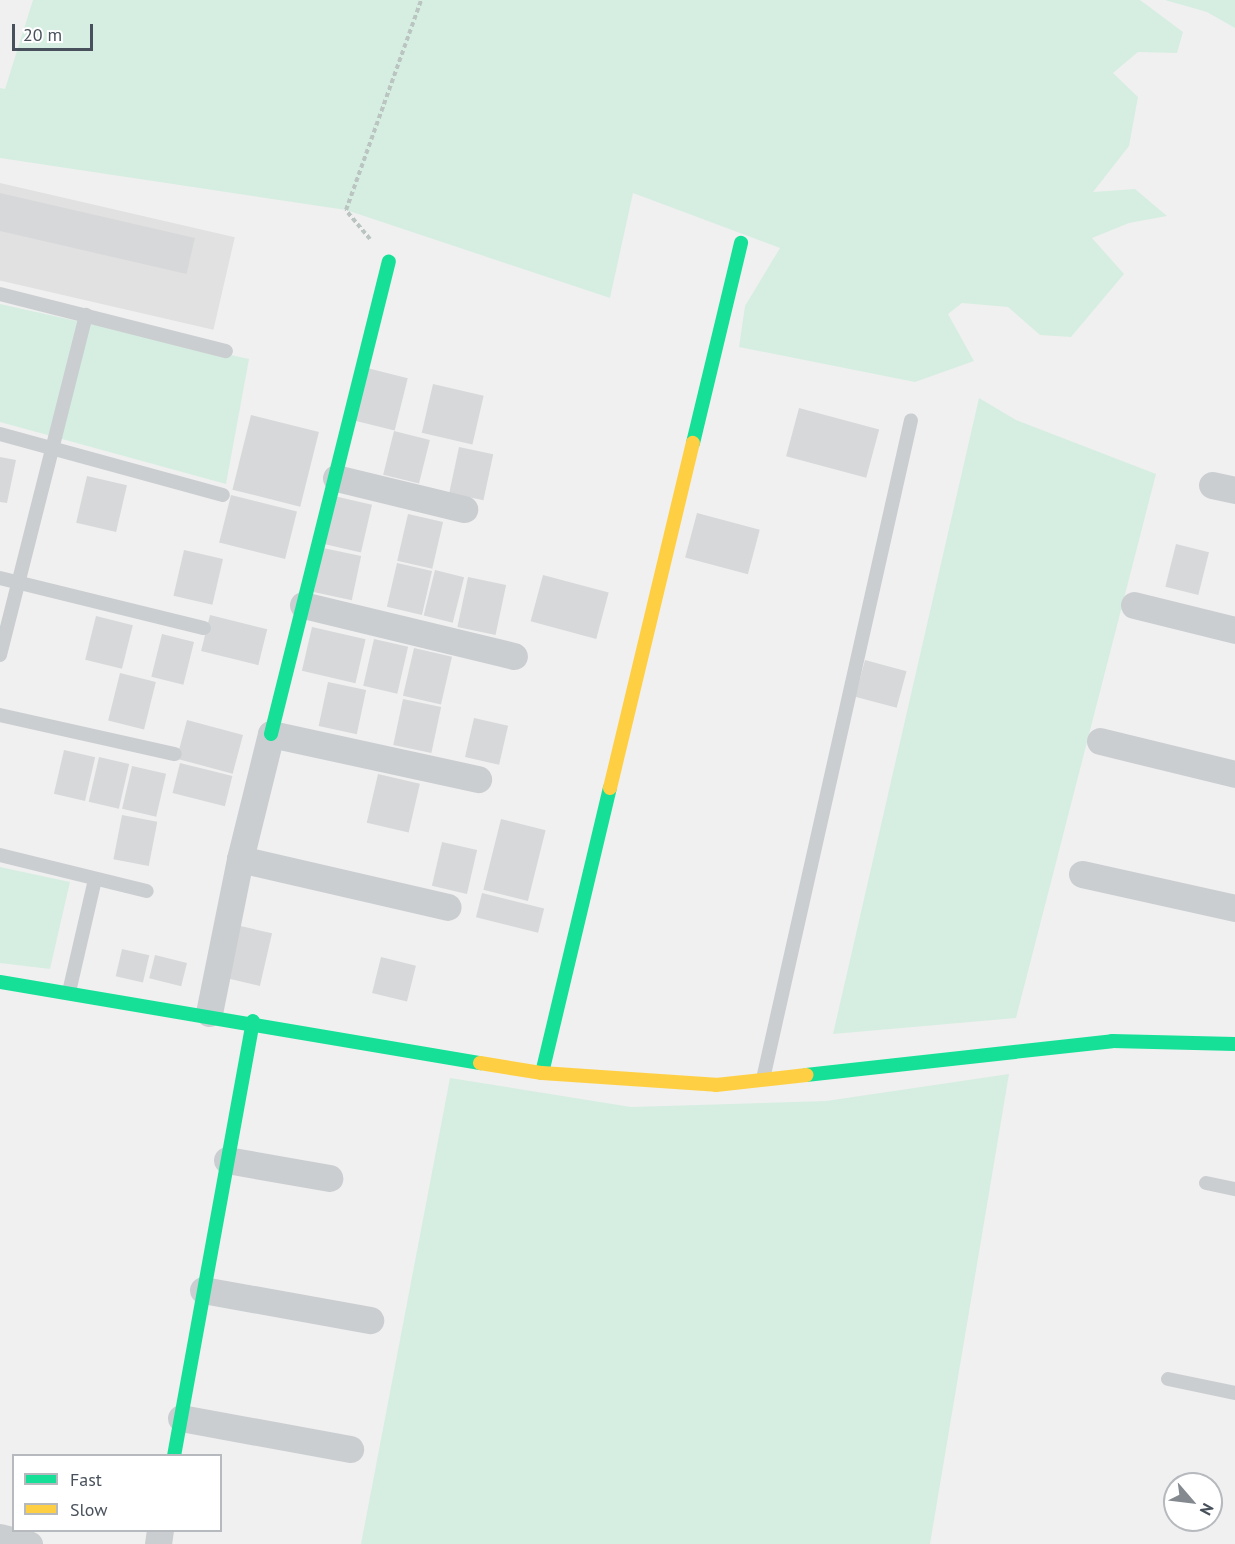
<!DOCTYPE html>
<style>
body{margin:0}
#map{position:relative;width:1235px;height:1544px;overflow:hidden;background:#f0f0f0;font-family:"PT Sans",sans-serif}
div>[style]{position:absolute}
[style*='--x']{left:calc(var(--x)*1px);top:calc(var(--y)*1px);width:calc(var(--w)*1px);rotate:calc(var(--a)*1deg)}
.education>*{inset:0;background:#e2e1e1;transform-origin:0 0}
.green>*{inset:0;background:#d6eee1}
.building>*{inset:0;background:#d7d8da;transform-origin:0 0}
.path>*{height:4px;margin-top:-2px;transform-origin:0;background:repeating-linear-gradient(90deg,#bac4c1 0 4.5px,transparent 0 7.5px)}
.lane>*{height:14px;margin:-7px;padding:0 7px;transform-origin:7px;border-radius:7px;background:#cbced1}
.street>*{height:27px;margin:-13.5px;padding:0 13.5px;transform-origin:13.5px;border-radius:13.5px;background:#cbced1}
.fast>*{height:14px;margin:-7px;padding:0 7px;transform-origin:7px;border-radius:7px;background:#16e098}
.slow>*{height:14px;margin:-7px;padding:0 7px;transform-origin:7px;border-radius:7px;background:#ffcf43}
span{translate:-50% -50%;white-space:nowrap;text-align:center;line-height:1.15;-webkit-text-stroke:4.5px #fff;paint-order:stroke}
.legend{position:absolute;left:12px;top:1454px;width:210px;height:78px;box-sizing:border-box;background:#fff;border:2px solid #b6b9bd;margin:0;padding:8px 10px;list-style:none;font-size:18px;color:#48515b}
.legend li{display:flex;align-items:center;gap:12px;height:30px}
.legend b{width:30px;border:2px solid #b6b9bd}
.north{position:absolute;left:1163px;top:1472px;width:60px;height:60px;box-sizing:border-box;background:#fff;border:2px solid #b6b9bd;border-radius:50%;rotate:118deg;font-size:16px;font-weight:700;line-height:24px;text-align:center;color:#48515b}
.north::after{content:'';display:block;margin:auto;width:21px;height:27px;background:#83898f;clip-path:polygon(50% 0,100% 100%,50% 72%,0 100%)}
.scale{position:absolute;left:12px;top:24px;width:81px;height:27px;box-sizing:border-box;border:3px solid #48515b;border-top:0;padding-left:8px;font-size:18px;line-height:21px;white-space:nowrap;color:#48515b;-webkit-text-stroke:4px #fff;paint-order:stroke}
</style>
<div id="map">
<div class="education">
<div style="left:0;top:183px;width:241px;height:95px;rotate:13deg"></div>
</div>
<div class="green">
<div style="clip-path:polygon(33px 0,1140px 0,1183px 32px,1177px 53px,1138px 52px,1113px 73px,1138px 97px,1129px 146px,1093px 192px,1135px 189px,1167px 216px,1129px 223px,1092px 238px,1124px 274px,1071px 337px,1040px 335px,1008px 307px,962px 303px,948px 314px,974px 361px,915px 382px,739px 347px,745px 306px,780px 248px,633px 193px,610px 298px,346px 210px,0 158px,0 88px,5px 89px)"></div>
<div style="clip-path:polygon(1165px 0,1235px 0,1235px 28px,1207px 12px)"></div>
<div style="clip-path:polygon(0 304px,249px 359px,226px 484px,0 422px)"></div>
<div style="clip-path:polygon(979px 398px,1016px 420px,1156px 474px,1016px 1018px,833px 1034px)"></div>
<div style="clip-path:polygon(0 867px,70px 882px,50px 969px,0 963px)"></div>
<div style="clip-path:polygon(1009px 1074px,930px 1544px,361px 1544px,450px 1078px,631px 1107px,826px 1101px)"></div>
</div>
<div class="building">
<div style="left:0;top:193px;width:200px;height:37px;rotate:13deg"></div>
<div style="left:367px;top:368px;width:42px;height:54px;rotate:14deg"></div>
<div style="left:433px;top:384px;width:52px;height:50px;rotate:13deg"></div>
<div style="left:799px;top:408px;width:83px;height:50px;rotate:15deg"></div>
<div style="left:251px;top:415px;width:70px;height:77px;rotate:14deg"></div>
<div style="left:394px;top:431px;width:37px;height:45px;rotate:14deg"></div>
<div style="left:459px;top:447px;width:35px;height:47px;rotate:12deg"></div>
<div style="clip-path:polygon(0 457px,16px 460px,7px 503px,0 502px)"></div>
<div style="left:87px;top:476px;width:41px;height:48px;rotate:13deg"></div>
<div style="left:231px;top:495px;width:68px;height:49px;rotate:14deg"></div>
<div style="left:334px;top:496px;width:39px;height:49px;rotate:13deg"></div>
<div style="left:697px;top:513px;width:65px;height:46px;rotate:15deg"></div>
<div style="left:408px;top:514px;width:36px;height:48px;rotate:13deg"></div>
<div style="left:1176px;top:544px;width:34px;height:44px;rotate:14deg"></div>
<div style="left:323px;top:548px;width:39px;height:45px;rotate:12deg"></div>
<div style="left:184px;top:550px;width:40px;height:47px;rotate:13deg"></div>
<div style="left:397px;top:563px;width:36px;height:45px;rotate:13deg"></div>
<div style="left:435px;top:570px;width:30px;height:47px;rotate:14deg"></div>
<div style="left:543px;top:575px;width:68px;height:48px;rotate:15deg"></div>
<div style="left:468px;top:577px;width:39px;height:51px;rotate:12deg"></div>
<div style="left:210px;top:615px;width:59px;height:37px;rotate:14deg"></div>
<div style="left:96px;top:616px;width:38px;height:45px;rotate:14deg"></div>
<div style="left:312px;top:627px;width:55px;height:45px;rotate:13deg"></div>
<div style="left:162px;top:634px;width:33px;height:44px;rotate:14deg"></div>
<div style="left:374px;top:639px;width:35px;height:48px;rotate:13deg"></div>
<div style="left:414px;top:648px;width:39px;height:49px;rotate:13deg"></div>
<div style="left:865px;top:660px;width:43px;height:38px;rotate:15deg"></div>
<div style="left:120px;top:673px;width:37px;height:49px;rotate:14deg"></div>
<div style="left:328px;top:682px;width:39px;height:45px;rotate:12deg"></div>
<div style="left:403px;top:699px;width:39px;height:47px;rotate:12deg"></div>
<div style="left:474px;top:718px;width:35px;height:40px;rotate:13deg"></div>
<div style="left:187px;top:720px;width:58px;height:40px;rotate:15deg"></div>
<div style="left:64px;top:750px;width:32px;height:45px;rotate:13deg"></div>
<div style="left:99px;top:757px;width:31px;height:46px;rotate:13deg"></div>
<div style="left:180px;top:763px;width:54px;height:31px;rotate:14deg"></div>
<div style="left:132px;top:766px;width:35px;height:44px;rotate:13deg"></div>
<div style="left:378px;top:774px;width:43px;height:50px;rotate:13deg"></div>
<div style="left:122px;top:815px;width:36px;height:45px;rotate:11deg"></div>
<div style="left:501px;top:819px;width:46px;height:73px;rotate:14deg"></div>
<div style="left:442px;top:842px;width:36px;height:45px;rotate:13deg"></div>
<div style="left:482px;top:893px;width:64px;height:25px;rotate:14deg"></div>
<div style="left:236px;top:925px;width:37px;height:54px;rotate:13deg"></div>
<div style="left:122px;top:949px;width:28px;height:28px;rotate:13deg"></div>
<div style="left:155px;top:955px;width:33px;height:24px;rotate:14deg"></div>
<div style="left:381px;top:957px;width:36px;height:37px;rotate:14deg"></div>
</div>
<div class="path">
<div style="--x:370;--y:239;--w:38;--a:-130"></div>
<div style="--x:346;--y:210;--w:223;--a:-70.3"></div>
</div>
<div class="lane">
<div style="--x:0;--y:294;--w:233;--a:14.2"></div>
<div style="--x:0;--y:434;--w:231;--a:15.3"></div>
<div style="--x:0;--y:578;--w:210;--a:13.8"></div>
<div style="--x:0;--y:655;--w:351;--a:-75.8"></div>
<div style="--x:0;--y:715;--w:179;--a:12.6"></div>
<div style="--x:0;--y:855;--w:151;--a:13.8"></div>
<div style="--x:69;--y:992;--w:116;--a:-77"></div>
<div style="--x:763;--y:1079;--w:675;--a:-77.34"></div>
<div style="--x:1206;--y:1183;--w:30;--a:12"></div>
<div style="--x:1168;--y:1379;--w:68;--a:11.8"></div>
</div>
<div class="street">
<div style="--x:336;--y:478;--w:132;--a:13.6"></div>
<div style="--x:1212;--y:485;--w:24;--a:12"></div>
<div style="--x:303;--y:605;--w:217;--a:13.6"></div>
<div style="--x:1134;--y:605;--w:104;--a:13.9"></div>
<div style="--x:1100;--y:741;--w:139;--a:13.7"></div>
<div style="--x:240;--y:859;--w:129;--a:-76.1"></div>
<div style="--x:271;--y:734;--w:212;--a:12.3"></div>
<div style="--x:1082;--y:874;--w:157;--a:12.5"></div>
<div style="--x:209;--y:1013;--w:157;--a:-78.6"></div>
<div style="--x:240;--y:859;--w:213;--a:13"></div>
<div style="--x:227;--y:1160;--w:104;--a:10"></div>
<div style="--x:203;--y:1290;--w:170;--a:10.2"></div>
<div style="--x:181;--y:1418;--w:172;--a:10.4"></div>
<div style="--x:0;--y:1537;--w:30;--a:14"></div>
<div style="--x:158;--y:1544;--w:14;--a:-82"></div>
</div>
<div class="fast">
<div style="--x:693;--y:443;--w:206;--a:-76.5"></div>
<div style="--x:271;--y:734;--w:487;--a:-76"></div>
<div style="--x:0;--y:982;--w:487;--a:9.6"></div>
<div style="--x:542;--y:1073;--w:293;--a:-76.6"></div>
<div style="--x:806;--y:1075;--w:308;--a:-6.3"></div>
<div style="--x:1112;--y:1041;--w:123;--a:1.4"></div>
<div style="--x:174;--y:1456;--w:442;--a:-79.7"></div>
</div>
<div class="slow">
<div style="--x:610;--y:788;--w:355;--a:-76.5"></div>
<div style="--x:480;--y:1063;--w:63;--a:9.2"></div>
<div style="--x:542;--y:1073;--w:174;--a:3.9"></div>
<div style="--x:716;--y:1085;--w:91;--a:-6.3"></div>
</div>
<ul class="legend">
<li><b style="height:8px;background:#16e098"></b>Fast</li>
<li><b style="height:8px;background:#ffcf43"></b>Slow</li>
</ul>
<div class="north">N</div>
<div class="scale">20 m</div>
</div>
